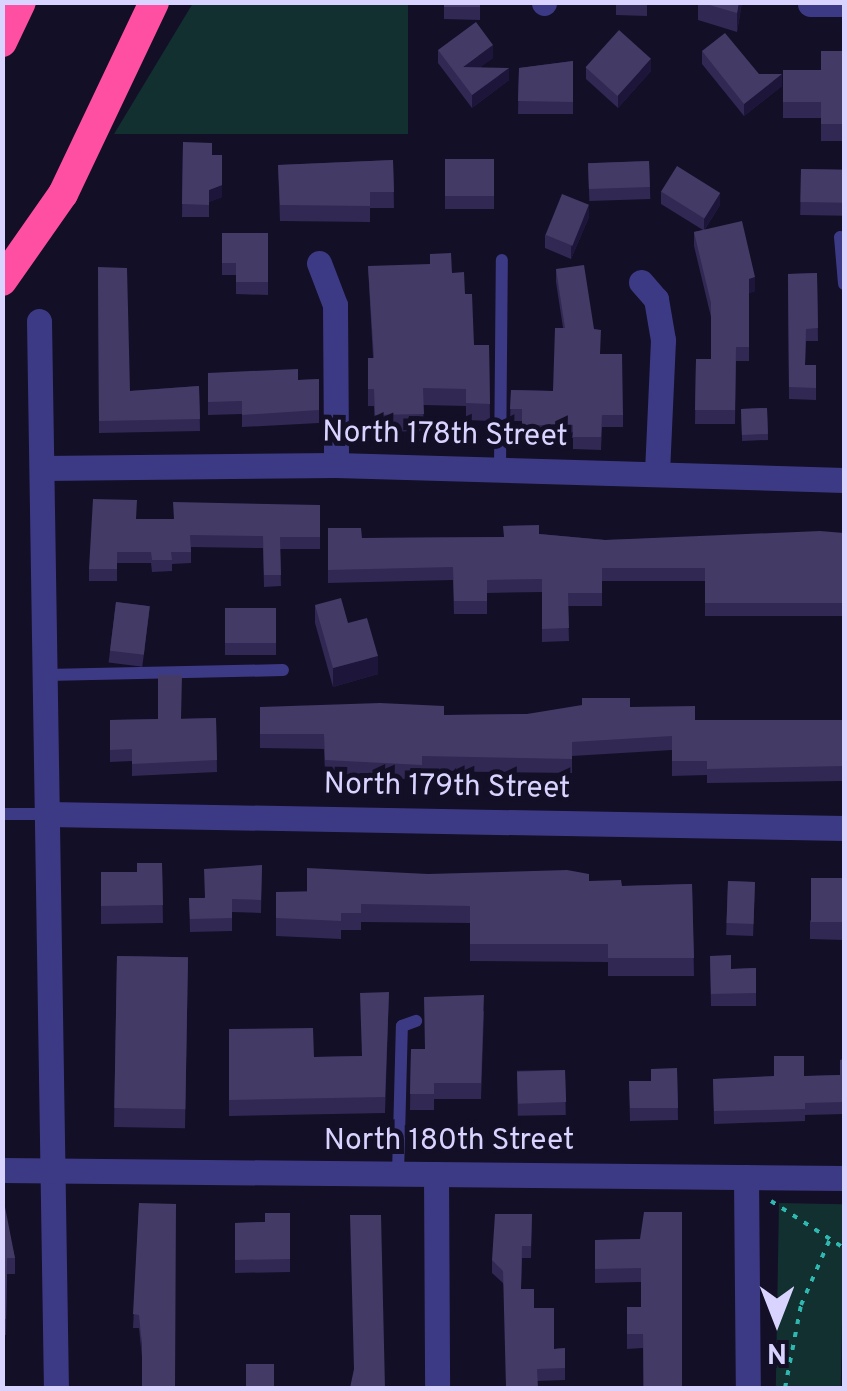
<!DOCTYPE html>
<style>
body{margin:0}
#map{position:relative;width:847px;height:1391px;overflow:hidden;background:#130f26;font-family:Overpass,sans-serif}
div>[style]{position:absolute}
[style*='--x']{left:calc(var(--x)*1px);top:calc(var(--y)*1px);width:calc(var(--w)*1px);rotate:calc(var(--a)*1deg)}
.green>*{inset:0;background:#12302f;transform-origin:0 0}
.path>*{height:4px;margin-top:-2px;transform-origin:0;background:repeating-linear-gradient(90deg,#2fb8b0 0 5px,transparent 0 13px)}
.service>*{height:12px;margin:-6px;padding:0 6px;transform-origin:6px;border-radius:6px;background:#3d3a85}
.minor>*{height:25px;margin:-12.5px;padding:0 12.5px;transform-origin:12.5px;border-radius:12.5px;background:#3d3a85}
.motorway>*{height:30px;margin:-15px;padding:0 15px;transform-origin:15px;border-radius:15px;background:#ff4fa3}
.wall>*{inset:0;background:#312854;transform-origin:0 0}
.shaded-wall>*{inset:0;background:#1d163a}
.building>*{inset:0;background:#433a66;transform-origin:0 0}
span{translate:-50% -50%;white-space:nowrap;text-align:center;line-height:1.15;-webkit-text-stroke:10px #130f26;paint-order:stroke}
.street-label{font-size:30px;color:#d9d4ff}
.frame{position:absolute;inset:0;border:5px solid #d9d4ff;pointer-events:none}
.north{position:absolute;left:727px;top:1271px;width:100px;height:100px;-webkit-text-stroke:8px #130f26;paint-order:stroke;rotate:180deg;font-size:28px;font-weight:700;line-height:40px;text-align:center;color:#d9d4ff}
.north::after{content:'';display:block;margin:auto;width:35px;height:45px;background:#d9d4ff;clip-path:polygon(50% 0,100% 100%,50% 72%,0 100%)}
</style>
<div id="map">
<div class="green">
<div style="clip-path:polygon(193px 3px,408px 3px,408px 134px,114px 134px)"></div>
<div style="left:779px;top:1203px;width:65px;height:185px;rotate:1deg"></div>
</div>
<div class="path">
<div style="--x:771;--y:1201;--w:87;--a:32.8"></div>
<div style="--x:770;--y:1348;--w:21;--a:14"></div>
<div style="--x:785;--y:1388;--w:85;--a:-79.1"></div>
<div style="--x:801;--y:1305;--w:72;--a:-66.3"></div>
</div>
<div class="service">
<div style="--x:840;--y:237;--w:47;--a:85.1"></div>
<div style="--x:500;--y:470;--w:210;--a:-89.5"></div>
<div style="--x:46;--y:675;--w:237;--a:-1.2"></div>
<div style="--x:2;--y:814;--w:46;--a:0"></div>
<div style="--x:398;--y:1174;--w:148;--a:-88.5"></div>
<div style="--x:402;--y:1026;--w:15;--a:-20"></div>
</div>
<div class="minor">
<div style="--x:544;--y:3;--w:1;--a:-90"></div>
<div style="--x:810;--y:4;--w:34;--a:0"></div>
<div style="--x:319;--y:263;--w:45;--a:69.1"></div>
<div style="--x:335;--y:305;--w:160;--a:89.6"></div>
<div style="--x:641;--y:282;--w:23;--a:49"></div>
<div style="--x:656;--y:299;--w:42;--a:80.3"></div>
<div style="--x:663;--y:340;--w:134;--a:92.6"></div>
<div style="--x:39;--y:321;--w:1067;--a:89.09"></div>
<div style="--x:43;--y:468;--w:293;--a:-0.6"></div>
<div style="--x:336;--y:465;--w:508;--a:1.69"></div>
<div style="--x:48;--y:814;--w:796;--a:1.01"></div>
<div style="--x:2;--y:1170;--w:842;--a:0.54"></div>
<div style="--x:436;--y:1174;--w:214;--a:89.7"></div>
<div style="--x:746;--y:1177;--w:211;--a:89.5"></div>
</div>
<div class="motorway">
<div style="--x:2;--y:42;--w:44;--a:-64.6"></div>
<div style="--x:2;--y:281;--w:106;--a:-55"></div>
<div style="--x:63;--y:194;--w:212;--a:-64.6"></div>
</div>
<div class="wall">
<div style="clip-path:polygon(444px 2px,480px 7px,480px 20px,444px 19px)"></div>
<div style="clip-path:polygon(647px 2px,647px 16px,616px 15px,616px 3px)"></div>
<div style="clip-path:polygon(698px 2px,742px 2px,737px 32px,698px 20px)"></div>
<div style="clip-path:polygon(438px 50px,493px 58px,480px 67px,509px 80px,472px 108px,438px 63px)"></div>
<div style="clip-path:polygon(702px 51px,759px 74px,782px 86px,744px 116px,702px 64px)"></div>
<div style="clip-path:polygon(844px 51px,844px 141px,821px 141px,821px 118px,783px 118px,783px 70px,821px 70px)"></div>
<div style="clip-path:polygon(573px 61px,573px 114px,518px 114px,519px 68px)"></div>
<div style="clip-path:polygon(586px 67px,651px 71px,618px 108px,586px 79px)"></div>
<div style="clip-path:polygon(183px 142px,212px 155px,222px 155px,222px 197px,209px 202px,209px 217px,182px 217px)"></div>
<div style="left:445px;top:159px;width:49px;height:50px"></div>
<div style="clip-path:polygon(393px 160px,394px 208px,370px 208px,370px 222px,280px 221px,278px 165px)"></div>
<div style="left:649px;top:161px;width:38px;height:61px;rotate:88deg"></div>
<div style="left:801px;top:169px;width:43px;height:46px;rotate:1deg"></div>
<div style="clip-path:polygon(661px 191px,720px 205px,705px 229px,755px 291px,749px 293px,749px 361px,736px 361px,735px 424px,695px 424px,696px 359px,711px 359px,711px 317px,694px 246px,694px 232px,703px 230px,661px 204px)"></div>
<div style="clip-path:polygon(589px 217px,571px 259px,545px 248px,545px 235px)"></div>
<div style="clip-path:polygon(222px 233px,268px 233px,268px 295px,236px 294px,236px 275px,222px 275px)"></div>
<div style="clip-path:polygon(368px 266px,452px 273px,465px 294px,474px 345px,489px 345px,490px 421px,466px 420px,466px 406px,423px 405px,424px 431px,375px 432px,374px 406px,368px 406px,368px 358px,373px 358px)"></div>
<div style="clip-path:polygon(98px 267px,130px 391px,199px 386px,200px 431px,99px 433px)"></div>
<div style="clip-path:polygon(556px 269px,594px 329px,600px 354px,623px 415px,623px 427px,602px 427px,601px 450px,573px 449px,573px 438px,522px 437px,522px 421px,510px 421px,511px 390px,553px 391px,563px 328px,556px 282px)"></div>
<div style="clip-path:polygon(817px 273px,818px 341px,806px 341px,805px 365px,816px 365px,816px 400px,789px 399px,788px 274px)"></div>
<div style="clip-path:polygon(208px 373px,298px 380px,319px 379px,319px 423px,242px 427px,242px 414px,208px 415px)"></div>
<div style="left:767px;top:408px;width:32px;height:26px;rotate:88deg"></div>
<div style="clip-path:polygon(320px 505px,320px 549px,280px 549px,281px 586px,264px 587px,263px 548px,191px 547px,191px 563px,172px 564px,172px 571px,152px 572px,151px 563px,117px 563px,117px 581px,89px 581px,89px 569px,136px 519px,173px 519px)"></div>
<div style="clip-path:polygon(328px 528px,362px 538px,504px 537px,539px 534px,605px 540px,844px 533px,844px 616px,705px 616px,705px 581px,602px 581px,602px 606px,568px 606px,569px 641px,542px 642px,542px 592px,487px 593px,487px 614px,454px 614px,453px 580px,328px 583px)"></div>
<div style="left:116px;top:602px;width:34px;height:61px;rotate:7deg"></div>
<div style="clip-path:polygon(315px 605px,348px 623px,378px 674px,333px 687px,315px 623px)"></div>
<div style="left:225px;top:608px;width:51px;height:47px"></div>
<div style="clip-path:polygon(260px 707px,444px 715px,527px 714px,630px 707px,695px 720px,844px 720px,844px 781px,707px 783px,707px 775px,672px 776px,672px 750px,572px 756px,572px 773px,422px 771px,422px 780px,325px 774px,324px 749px,260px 748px)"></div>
<div style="clip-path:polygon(216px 718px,217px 772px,132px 776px,132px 761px,110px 762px,110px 720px)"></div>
<div style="clip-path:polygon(162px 863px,163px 923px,101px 924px,101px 872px,137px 872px)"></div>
<div style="clip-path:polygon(262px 865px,261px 913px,232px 912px,232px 931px,190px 932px,189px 898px,204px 898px)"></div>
<div style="clip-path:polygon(844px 878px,844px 940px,810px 939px,810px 921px)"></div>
<div style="clip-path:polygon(589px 881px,622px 886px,692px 884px,694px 976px,608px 976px,608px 962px,470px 961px,470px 923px,361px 922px,361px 930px,341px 930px,341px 939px,276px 936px,276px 892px)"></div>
<div style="left:728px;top:881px;width:27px;height:54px;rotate:2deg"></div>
<div style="left:117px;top:956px;width:71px;height:171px;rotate:1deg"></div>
<div style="clip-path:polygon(710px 956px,731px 969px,756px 968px,756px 1006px,711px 1006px)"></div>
<div style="clip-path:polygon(389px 992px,385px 1113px,229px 1116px,229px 1029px,314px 1057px,362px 1056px)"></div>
<div style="clip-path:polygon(484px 1011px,481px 1099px,434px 1099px,434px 1110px,410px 1110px,411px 1049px,425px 1049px)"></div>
<div style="clip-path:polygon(844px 1059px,844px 1114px,805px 1115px,805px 1121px,714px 1124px,713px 1079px,840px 1075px)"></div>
<div style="clip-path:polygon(677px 1068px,678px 1120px,630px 1121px,629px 1081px,651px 1081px)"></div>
<div style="left:565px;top:1070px;width:45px;height:48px;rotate:89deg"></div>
<div style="clip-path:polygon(139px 1203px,142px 1358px,139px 1328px,133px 1328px)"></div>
<div style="clip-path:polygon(2px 1207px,15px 1258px,15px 1274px,7px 1274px,6px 1335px,2px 1335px)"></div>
<div style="clip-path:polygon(290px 1213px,290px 1272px,235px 1273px,235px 1223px,265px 1222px)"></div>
<div style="clip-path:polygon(532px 1214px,531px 1258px,522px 1258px,521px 1289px,534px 1308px,554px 1349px,565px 1348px,565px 1380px,537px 1381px,503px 1283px,492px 1273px,492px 1260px)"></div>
<div style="clip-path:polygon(640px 1239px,682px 1388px,643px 1388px,643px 1348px,627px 1349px,627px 1307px,641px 1307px,641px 1282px,595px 1283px,595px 1240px)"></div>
</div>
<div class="shaded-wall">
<div style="clip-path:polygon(739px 2px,742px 2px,737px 32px,737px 13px)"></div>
<div style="clip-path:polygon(493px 45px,493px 58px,463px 80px,463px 67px)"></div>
<div style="clip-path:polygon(651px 59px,651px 71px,618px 108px,618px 95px)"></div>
<div style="clip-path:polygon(509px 68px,509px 80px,472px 108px,472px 95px)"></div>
<div style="clip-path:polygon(782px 74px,782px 86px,744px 116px,744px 104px)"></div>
<div style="clip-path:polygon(222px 185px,222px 197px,209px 202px,209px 190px)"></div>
<div style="clip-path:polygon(720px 193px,720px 205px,704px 230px,704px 218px)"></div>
<div style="clip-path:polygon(589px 205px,589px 217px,571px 259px,571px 247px)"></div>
<div style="clip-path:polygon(755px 277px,755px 291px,749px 293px,749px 279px)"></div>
<div style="clip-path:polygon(378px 656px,378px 674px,333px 687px,333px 668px)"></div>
</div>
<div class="building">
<div style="left:444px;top:2px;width:36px;height:5px"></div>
<div style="clip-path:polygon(699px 2px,739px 2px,737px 13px)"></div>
<div style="clip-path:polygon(476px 22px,493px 45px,463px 67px,509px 68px,472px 95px,438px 50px)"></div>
<div style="left:619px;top:30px;width:43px;height:50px;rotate:42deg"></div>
<div style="clip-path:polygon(725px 33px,759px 74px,782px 74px,744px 104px,702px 51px)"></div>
<div style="clip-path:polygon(821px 51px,844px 51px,844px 124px,821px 124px,821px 102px,783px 102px,783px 70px,821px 70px)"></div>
<div style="clip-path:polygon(573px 61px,573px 102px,518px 101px,519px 68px)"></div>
<div style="clip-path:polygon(183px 142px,212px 143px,212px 155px,222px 155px,222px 185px,209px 190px,209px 205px,182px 204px)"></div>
<div style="left:445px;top:159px;width:49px;height:37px"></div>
<div style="clip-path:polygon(393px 160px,394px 192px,370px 192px,370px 206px,280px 205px,278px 165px)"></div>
<div style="left:649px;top:161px;width:26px;height:61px;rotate:88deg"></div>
<div style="left:677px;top:166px;width:51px;height:30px;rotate:32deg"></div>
<div style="left:801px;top:169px;width:43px;height:33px;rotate:1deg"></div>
<div style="left:562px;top:194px;width:29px;height:44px;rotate:22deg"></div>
<div style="clip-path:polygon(742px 221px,755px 277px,749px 279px,749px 347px,736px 347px,735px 410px,695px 410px,696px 359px,711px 359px,711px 303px,694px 232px)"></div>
<div style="clip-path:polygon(222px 233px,268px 233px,268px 282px,236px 282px,236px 263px,222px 263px)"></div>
<div style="clip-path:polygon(451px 253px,452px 273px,464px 272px,465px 294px,472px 294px,474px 345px,489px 345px,490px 404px,466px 403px,466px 389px,423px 388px,424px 414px,375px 415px,374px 389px,368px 389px,368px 358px,374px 358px,368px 266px,430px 264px,430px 254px)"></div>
<div style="clip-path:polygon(584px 265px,594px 329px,601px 330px,600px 354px,622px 354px,623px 415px,602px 415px,601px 437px,573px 437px,573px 425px,522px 425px,522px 409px,510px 409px,511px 390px,553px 391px,555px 328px,565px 328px,556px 269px)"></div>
<div style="clip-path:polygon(98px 267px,127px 268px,130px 391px,199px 386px,200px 419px,99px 421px)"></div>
<div style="clip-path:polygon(817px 273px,818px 328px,806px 329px,805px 365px,816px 365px,816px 388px,789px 387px,788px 274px)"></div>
<div style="clip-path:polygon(298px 369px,298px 380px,319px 379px,319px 410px,242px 415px,242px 401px,208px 402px,208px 373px)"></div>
<div style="left:767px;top:408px;width:26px;height:26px;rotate:88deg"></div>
<div style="clip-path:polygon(93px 499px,137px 500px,136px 519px,174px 519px,173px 502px,320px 505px,320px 537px,280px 537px,281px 575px,264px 575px,263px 536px,190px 535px,191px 552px,171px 552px,172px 560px,152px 560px,151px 552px,117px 552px,117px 569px,89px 569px)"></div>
<div style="clip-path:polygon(539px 525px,539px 534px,605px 540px,820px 531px,844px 533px,844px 603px,705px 603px,705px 568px,602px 568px,602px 593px,568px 593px,569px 628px,542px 629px,542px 579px,487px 580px,487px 601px,454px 601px,453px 567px,328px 570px,328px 528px,361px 528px,362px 538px,504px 537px,503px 526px)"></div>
<div style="clip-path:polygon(341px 598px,348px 623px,367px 618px,378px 656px,333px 668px,315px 605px)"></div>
<div style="left:116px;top:602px;width:34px;height:49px;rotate:7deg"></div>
<div style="left:225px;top:608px;width:51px;height:35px"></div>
<div style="clip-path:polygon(158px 675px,182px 675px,181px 719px,216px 718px,217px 760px,132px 764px,132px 749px,110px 750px,110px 720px,158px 719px)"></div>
<div style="clip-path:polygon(582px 698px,630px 698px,630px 707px,695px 706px,695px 720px,844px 720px,844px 766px,707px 769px,707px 761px,672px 761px,672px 736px,572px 742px,572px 759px,422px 756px,422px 765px,325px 760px,324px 734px,260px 734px,260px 707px,380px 703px,444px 706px,444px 715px,527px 714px,582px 705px)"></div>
<div style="clip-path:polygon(137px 863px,162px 863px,163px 905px,101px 906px,101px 872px,137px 872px)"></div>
<div style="clip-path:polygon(262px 865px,261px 900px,232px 899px,232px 918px,190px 919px,189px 898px,205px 898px,204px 869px)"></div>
<div style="clip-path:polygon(307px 868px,428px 874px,567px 870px,589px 874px,589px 881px,621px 880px,622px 886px,692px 884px,694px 958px,608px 958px,608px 944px,470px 944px,470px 906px,361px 904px,361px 913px,341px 913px,341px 921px,276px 918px,276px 892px,307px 892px)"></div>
<div style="left:844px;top:878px;width:44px;height:33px;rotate:90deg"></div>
<div style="left:728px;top:881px;width:27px;height:42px;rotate:2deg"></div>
<div style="clip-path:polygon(731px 955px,731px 969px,756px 968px,756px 993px,711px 994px,710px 956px)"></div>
<div style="left:117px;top:956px;width:71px;height:152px;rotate:1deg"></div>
<div style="clip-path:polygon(389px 992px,385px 1097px,229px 1100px,229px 1029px,313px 1028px,314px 1057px,362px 1056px,360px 993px)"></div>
<div style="clip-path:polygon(484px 995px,481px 1083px,434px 1083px,434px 1094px,410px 1094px,411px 1049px,425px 1049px,424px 997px)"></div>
<div style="clip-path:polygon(774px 1056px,804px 1056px,804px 1076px,840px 1075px,840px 1060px,844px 1059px,844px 1102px,805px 1103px,805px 1109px,714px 1111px,713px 1079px,774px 1076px)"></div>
<div style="clip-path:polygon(677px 1068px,678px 1108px,630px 1108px,629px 1081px,651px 1081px,651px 1069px)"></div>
<div style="left:565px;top:1070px;width:32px;height:48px;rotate:88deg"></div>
<div style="clip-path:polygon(139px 1203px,176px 1204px,175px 1388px,142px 1388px,142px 1346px,139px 1315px,133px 1314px)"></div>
<div style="clip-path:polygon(2px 1207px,5px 1207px,15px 1258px,7px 1258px,6px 1319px,2px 1319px)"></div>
<div style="clip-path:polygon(644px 1212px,682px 1212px,682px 1388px,644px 1387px,643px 1334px,627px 1334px,627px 1307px,641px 1307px,641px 1268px,595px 1269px,595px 1240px,640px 1239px)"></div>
<div style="clip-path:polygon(265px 1213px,290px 1213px,290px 1259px,235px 1260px,235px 1223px,265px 1222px)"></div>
<div style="clip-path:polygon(495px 1214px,532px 1214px,531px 1246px,522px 1246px,521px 1289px,534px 1289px,534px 1308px,554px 1308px,554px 1349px,565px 1348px,565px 1368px,537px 1369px,538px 1388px,506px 1388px,503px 1271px,492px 1260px)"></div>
<div style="clip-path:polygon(350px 1215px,381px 1215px,385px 1388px,350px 1388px,354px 1369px)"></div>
<div style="left:246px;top:1364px;width:28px;height:24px"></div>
</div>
<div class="street-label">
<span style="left:445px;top:436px;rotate:1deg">North 178th Street</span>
<span style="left:447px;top:788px;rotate:1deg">North 179th Street</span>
<span style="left:449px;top:1142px">North 180th Street</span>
</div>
<div class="frame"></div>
<div class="north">N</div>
</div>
